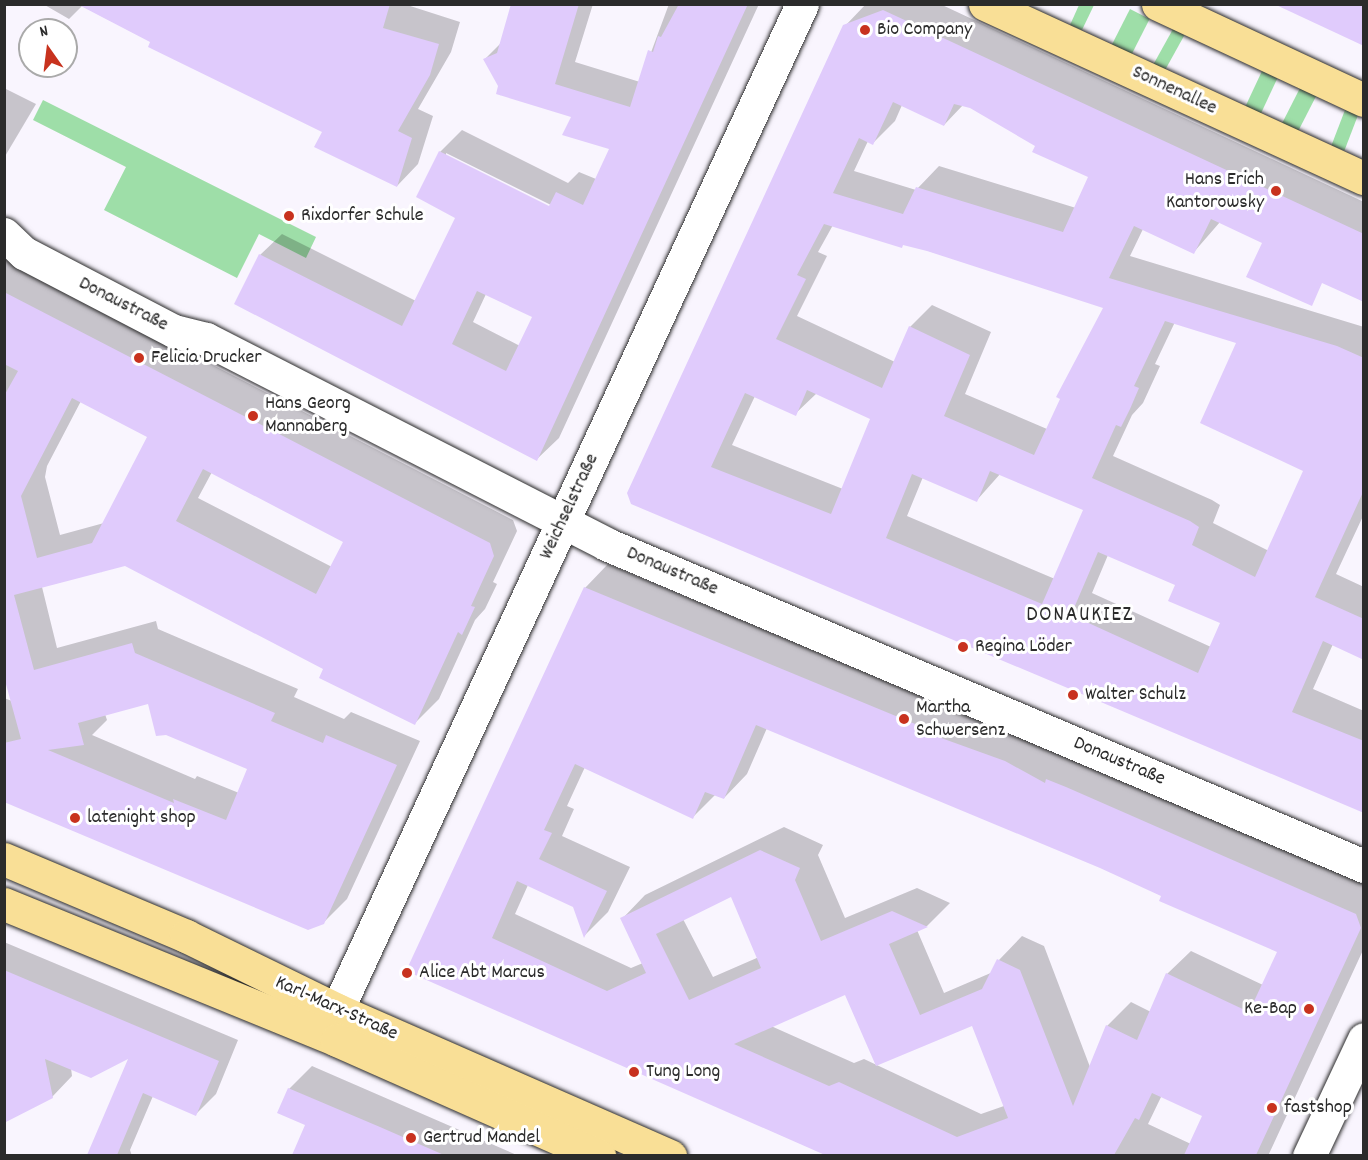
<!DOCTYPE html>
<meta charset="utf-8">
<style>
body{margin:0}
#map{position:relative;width:1368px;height:1160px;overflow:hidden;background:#f9f5fe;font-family:Dekko,sans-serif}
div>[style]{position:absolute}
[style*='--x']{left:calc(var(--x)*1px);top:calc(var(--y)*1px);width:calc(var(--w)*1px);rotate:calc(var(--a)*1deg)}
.green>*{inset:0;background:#9edea8;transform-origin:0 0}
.shadow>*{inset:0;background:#0003}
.building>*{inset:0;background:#e0cbfc}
.roads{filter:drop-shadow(0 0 2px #2b2b2b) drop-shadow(0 0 2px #2b2b2b)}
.minor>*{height:33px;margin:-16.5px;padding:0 16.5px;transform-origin:16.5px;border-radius:16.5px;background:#fff}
.major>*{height:33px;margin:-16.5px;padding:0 16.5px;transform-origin:16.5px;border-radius:16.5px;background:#f9df96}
.dots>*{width:16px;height:16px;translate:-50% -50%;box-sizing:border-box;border:3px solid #fff;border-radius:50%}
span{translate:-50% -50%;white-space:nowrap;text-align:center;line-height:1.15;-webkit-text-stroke:6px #fff;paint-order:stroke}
.poi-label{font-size:20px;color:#2b2b2b}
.left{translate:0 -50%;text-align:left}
.right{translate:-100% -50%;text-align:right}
.street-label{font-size:20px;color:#2b2b2b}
.quarter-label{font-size:22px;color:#2b2b2b;letter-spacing:1.5px}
.frame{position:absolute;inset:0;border:6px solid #2b2b2b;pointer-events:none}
.north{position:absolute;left:18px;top:18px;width:60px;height:60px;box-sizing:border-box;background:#fff;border:2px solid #aaa;border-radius:50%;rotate:346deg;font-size:16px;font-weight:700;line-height:24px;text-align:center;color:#2b2b2b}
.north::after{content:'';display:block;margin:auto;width:21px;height:27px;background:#c8321e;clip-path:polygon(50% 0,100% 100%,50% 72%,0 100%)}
</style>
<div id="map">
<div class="green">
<div style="clip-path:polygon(1079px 5px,1094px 5px,1082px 30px,1070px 25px)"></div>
<div style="left:1130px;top:9px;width:22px;height:40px;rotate:27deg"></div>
<div style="left:1173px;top:29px;width:13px;height:40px;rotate:29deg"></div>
<div style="left:1262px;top:71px;width:17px;height:39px;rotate:25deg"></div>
<div style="left:1300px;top:88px;width:18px;height:40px;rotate:27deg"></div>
<div style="clip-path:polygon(43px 100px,316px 237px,306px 258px,259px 234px,237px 278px,104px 210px,126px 167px,33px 120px)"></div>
<div style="left:1345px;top:110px;width:14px;height:38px;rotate:21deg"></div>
</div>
<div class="shadow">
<div style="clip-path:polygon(43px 4px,404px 4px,460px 22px,451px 52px,418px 109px,433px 116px,418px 164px,397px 186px,324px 131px,82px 6px,69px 19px)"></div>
<div style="clip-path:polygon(evenodd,513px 4px,593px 4px,575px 62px,640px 82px,669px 4px,759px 4px,559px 438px,537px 459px,260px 255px,282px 234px,416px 301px,457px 217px,440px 152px,462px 130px,568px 183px,579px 172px,596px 179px,611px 148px,573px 116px,500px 86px,485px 59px,502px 42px,513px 4px,446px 153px,557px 208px,555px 211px,446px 156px,446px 153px,513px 4px,486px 294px,534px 316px,520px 346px,473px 322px,486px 294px)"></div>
<div style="clip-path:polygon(evenodd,866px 4px,940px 4px,1364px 202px,1364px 302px,1264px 242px,1220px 222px,1194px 252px,1143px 229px,1130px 256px,1364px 327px,1364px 514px,1336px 574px,1364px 587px,1364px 658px,1333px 644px,1313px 689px,1364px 711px,1364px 812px,633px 503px,845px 26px,866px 4px,902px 105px,944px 125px,963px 105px,970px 107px,1090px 177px,1076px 208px,939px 166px,916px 190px,854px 171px,868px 141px,873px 143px,895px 121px,902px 105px,866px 4px,833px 225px,904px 243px,1105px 307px,1047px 429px,965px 394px,991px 332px,932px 305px,910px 327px,895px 362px,797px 316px,827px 256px,818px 252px,833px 225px,866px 4px,1175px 322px,1239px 342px,1305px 470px,1269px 551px,1213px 523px,1220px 505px,1212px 500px,1113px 456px,1132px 415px,1143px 403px,1160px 366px,1155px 364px,1175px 322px,866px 4px,817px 393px,872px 418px,843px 489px,732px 445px,755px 396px,795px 414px,817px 393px,866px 4px,1001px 473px,1085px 509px,1055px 579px,907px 516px,923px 477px,977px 500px,1001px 473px,866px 4px,1108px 555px,1177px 584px,1221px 622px,1211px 647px,1092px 593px,1108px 555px)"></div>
<div style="clip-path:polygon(4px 88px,36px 104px,4px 158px)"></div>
<div style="clip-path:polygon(evenodd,4px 257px,513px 520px,517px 531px,493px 582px,497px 584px,485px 609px,475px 620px,439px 699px,415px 723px,324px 668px,125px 565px,42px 587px,57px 648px,156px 621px,158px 629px,298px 689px,294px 697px,344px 719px,351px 712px,420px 741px,347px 899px,323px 923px,4px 801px,4px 698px,12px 701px,4px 671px,4px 257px,81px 401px,149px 437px,104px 523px,60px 535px,45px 477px,47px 466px,81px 401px,4px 257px,212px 472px,345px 542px,332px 567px,198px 498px,212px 472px,4px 257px,149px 703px,248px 768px,239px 793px,197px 776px,195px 779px,92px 735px,107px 720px,105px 714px,149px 703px)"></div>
<div style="clip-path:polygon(evenodd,608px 564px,1364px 883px,1364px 948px,1268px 1156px,829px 1156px,408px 970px,585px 588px,608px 564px,767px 728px,1101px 867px,1279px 951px,1263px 985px,1191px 951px,1167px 974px,1151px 1012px,1131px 1002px,1107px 1026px,1090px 1067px,1044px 946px,1022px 936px,999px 960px,993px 972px,944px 993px,917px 930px,927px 926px,950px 903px,917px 888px,845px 918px,818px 855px,823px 845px,784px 827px,645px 895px,622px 919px,643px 963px,631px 968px,515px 914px,528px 885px,574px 906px,585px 935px,608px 912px,630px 867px,562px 836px,574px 809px,567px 806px,585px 767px,693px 817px,716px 794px,724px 798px,747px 774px,767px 728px,608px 564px,732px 895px,759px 957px,713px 977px,683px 919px,732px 895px,608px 564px,846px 993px,877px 1064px,973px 1024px,1004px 1106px,981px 1114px,864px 1059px,854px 1063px,771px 1026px,846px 993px,608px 564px,1162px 1095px,1204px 1115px,1191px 1144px,1148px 1124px,1162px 1095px)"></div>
<div style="clip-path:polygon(4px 942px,238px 1040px,216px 1094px,196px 1114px,153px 1096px,130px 1150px,132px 1156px,89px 1156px,131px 1056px,71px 1068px,72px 1076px,52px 1097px,4px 1041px)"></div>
<div style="clip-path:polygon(312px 1066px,519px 1156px,294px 1156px,307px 1124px,289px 1089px)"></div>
</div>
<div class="building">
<div style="clip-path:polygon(77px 4px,390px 4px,383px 28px,439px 44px,430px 75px,398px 131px,412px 138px,397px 187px,314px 147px,322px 132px,148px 47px,150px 42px)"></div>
<div style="clip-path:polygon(evenodd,511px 4px,579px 4px,555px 84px,630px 107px,648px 50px,653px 52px,658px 36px,661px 37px,679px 4px,748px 4px,537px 461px,234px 304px,259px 254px,402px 326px,455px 218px,416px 197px,439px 151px,549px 206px,556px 192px,583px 205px,609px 149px,562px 135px,571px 117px,496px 94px,498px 86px,483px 59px,497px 53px,511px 4px,477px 291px,532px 317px,506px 371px,452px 344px,477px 291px)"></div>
<div style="clip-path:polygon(1274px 4px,1364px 4px,1364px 46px)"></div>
<div style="clip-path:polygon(evenodd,883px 10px,1364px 234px,1364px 302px,1322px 283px,1312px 306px,1246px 277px,1262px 243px,1211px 219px,1194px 254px,1134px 226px,1109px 278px,1337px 346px,1364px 358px,1364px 490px,1315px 597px,1364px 619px,1364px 660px,1323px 641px,1292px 712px,1364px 741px,1364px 813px,631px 504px,627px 493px,843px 25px,883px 10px,893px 102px,944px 126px,954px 104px,970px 108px,1035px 146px,1032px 152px,1088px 177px,1063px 232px,916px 187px,903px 214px,833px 193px,859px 138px,873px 145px,893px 102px,883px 10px,824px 224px,902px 248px,903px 245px,927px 251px,1103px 308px,1056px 397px,1060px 399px,1034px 455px,944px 416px,970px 355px,909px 326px,882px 388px,776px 339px,806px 279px,797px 275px,824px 224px,883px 10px,1165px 321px,1236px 343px,1200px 423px,1303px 471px,1255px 577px,1192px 545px,1199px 527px,1190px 521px,1092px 478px,1116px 425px,1121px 427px,1130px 409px,1139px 388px,1134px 386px,1165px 321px,883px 10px,807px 390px,870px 419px,831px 514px,711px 467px,745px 393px,796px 416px,807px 390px,883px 10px,990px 471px,1083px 510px,1042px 604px,886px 538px,912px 474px,977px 502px,990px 471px,883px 10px,1098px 552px,1175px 585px,1168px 601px,1220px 623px,1198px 673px,1071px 615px,1098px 552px)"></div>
<div style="clip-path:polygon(evenodd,4px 292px,490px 543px,494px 556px,471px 606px,475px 607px,462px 635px,458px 632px,415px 725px,319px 678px,323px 669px,125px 566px,14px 595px,34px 670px,132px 643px,135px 653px,275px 713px,271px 721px,323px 743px,326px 735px,397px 765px,324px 924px,308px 930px,4px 802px,4px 743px,21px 739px,4px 677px,4px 396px,18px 371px,4px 364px,4px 292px,72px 398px,147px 437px,92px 543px,37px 558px,21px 496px,72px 398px,4px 292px,203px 469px,343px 542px,316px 594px,176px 521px,203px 469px,4px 292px,148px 704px,156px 736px,166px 735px,247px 769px,226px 820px,173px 799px,174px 803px,48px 750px,84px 745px,78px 723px,148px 704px)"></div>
<div style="clip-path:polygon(evenodd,584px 587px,920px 726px,919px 730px,1005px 761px,1045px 783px,1046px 779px,1066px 787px,1356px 914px,1361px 928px,1256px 1155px,1184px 1155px,1202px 1116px,1152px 1093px,1139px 1120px,1135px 1118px,1114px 1155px,825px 1155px,406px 971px,584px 587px,756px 725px,1100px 868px,1161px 896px,1159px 901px,1277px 952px,1249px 1012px,1166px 973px,1137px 1040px,1106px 1025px,1073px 1106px,1020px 970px,997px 959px,982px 989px,920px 1015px,889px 944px,928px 927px,892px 911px,821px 941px,795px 880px,800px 868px,760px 850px,620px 918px,646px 973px,607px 991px,492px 938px,517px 881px,573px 907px,584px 938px,607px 891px,539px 859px,552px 833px,544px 830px,575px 764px,693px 819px,705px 792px,724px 799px,756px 725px,584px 587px,731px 897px,761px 968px,689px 1000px,656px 934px,731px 897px,584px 587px,845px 995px,876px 1066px,972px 1026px,1008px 1118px,957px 1137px,839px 1082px,829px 1086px,734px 1044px,845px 995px)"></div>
<div style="clip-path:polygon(4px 970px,219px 1061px,196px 1116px,143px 1093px,117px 1155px,87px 1155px,128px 1059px,91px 1078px,45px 1059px,53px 1098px,4px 1123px)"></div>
<div style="clip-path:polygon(288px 1088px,380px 1127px,444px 1155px,292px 1155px,305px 1125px,277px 1113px)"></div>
</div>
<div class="roads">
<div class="minor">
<div style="--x:4;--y:234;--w:28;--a:44"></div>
<div style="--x:24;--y:253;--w:169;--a:27.5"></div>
<div style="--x:174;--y:331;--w:33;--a:14"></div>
<div style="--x:206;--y:339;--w:449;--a:27.1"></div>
<div style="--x:606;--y:544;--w:824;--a:23.02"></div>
<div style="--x:337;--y:1010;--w:1108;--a:-65.19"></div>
<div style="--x:1309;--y:1156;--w:129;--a:-64.8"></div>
</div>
<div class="major">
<div style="--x:985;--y:4;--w:417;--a:24.7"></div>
<div style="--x:1158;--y:4;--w:227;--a:25"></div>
<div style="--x:4;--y:859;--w:198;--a:22.9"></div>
<div style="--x:186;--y:936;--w:168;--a:26.1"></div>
<div style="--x:337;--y:1010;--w:364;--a:23.7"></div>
<div style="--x:4;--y:904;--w:360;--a:22.2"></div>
<div style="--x:337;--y:1040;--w:287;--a:23.9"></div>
</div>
</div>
<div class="dots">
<div style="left:865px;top:30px;background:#c8321e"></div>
<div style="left:1276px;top:191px;background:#c8321e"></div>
<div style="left:289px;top:216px;background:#c8321e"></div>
<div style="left:139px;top:358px;background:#c8321e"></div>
<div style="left:253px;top:416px;background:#c8321e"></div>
<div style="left:963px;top:647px;background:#c8321e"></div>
<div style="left:1073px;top:695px;background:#c8321e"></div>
<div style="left:904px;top:719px;background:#c8321e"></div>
<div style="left:75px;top:818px;background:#c8321e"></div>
<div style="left:407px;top:973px;background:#c8321e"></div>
<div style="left:1309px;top:1009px;background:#c8321e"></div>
<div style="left:634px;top:1072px;background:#c8321e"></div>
<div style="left:1272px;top:1108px;background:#c8321e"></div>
<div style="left:411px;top:1138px;background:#c8321e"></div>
</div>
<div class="poi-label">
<span class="left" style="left:877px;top:30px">Bio Company</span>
<span class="right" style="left:1264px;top:192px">Hans Erich<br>Kantorowsky</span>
<span class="left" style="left:301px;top:216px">Rixdorfer Schule</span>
<span class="left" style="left:151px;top:358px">Felicia Drucker</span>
<span class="left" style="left:265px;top:416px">Hans Georg<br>Mannaberg</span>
<span class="left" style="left:975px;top:647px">Regina Löder</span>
<span class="left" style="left:1085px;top:695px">Walter Schulz</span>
<span class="left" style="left:916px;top:720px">Martha<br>Schwersenz</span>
<span class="left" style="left:87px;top:818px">latenight shop</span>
<span class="left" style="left:419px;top:973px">Alice Abt Marcus</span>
<span class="right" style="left:1297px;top:1009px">Ke-Bap</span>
<span class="left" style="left:646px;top:1072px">Tung Long</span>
<span class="left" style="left:1284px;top:1108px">fastshop</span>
<span class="left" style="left:423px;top:1138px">Gertrud Mandel</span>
</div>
<div class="street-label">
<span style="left:1174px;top:91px;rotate:25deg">Sonnenallee</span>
<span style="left:123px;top:305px;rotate:27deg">Donaustraße</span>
<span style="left:570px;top:507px;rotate:-65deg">Weichselstraße</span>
<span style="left:672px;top:572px;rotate:23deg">Donaustraße</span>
<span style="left:1119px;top:762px;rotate:23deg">Donaustraße</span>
<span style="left:336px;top:1009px;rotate:24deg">Karl-Marx-Straße</span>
</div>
<div class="quarter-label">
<span style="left:1080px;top:616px">DONAUKIEZ</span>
</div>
<div class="frame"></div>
<div class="north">N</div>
</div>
